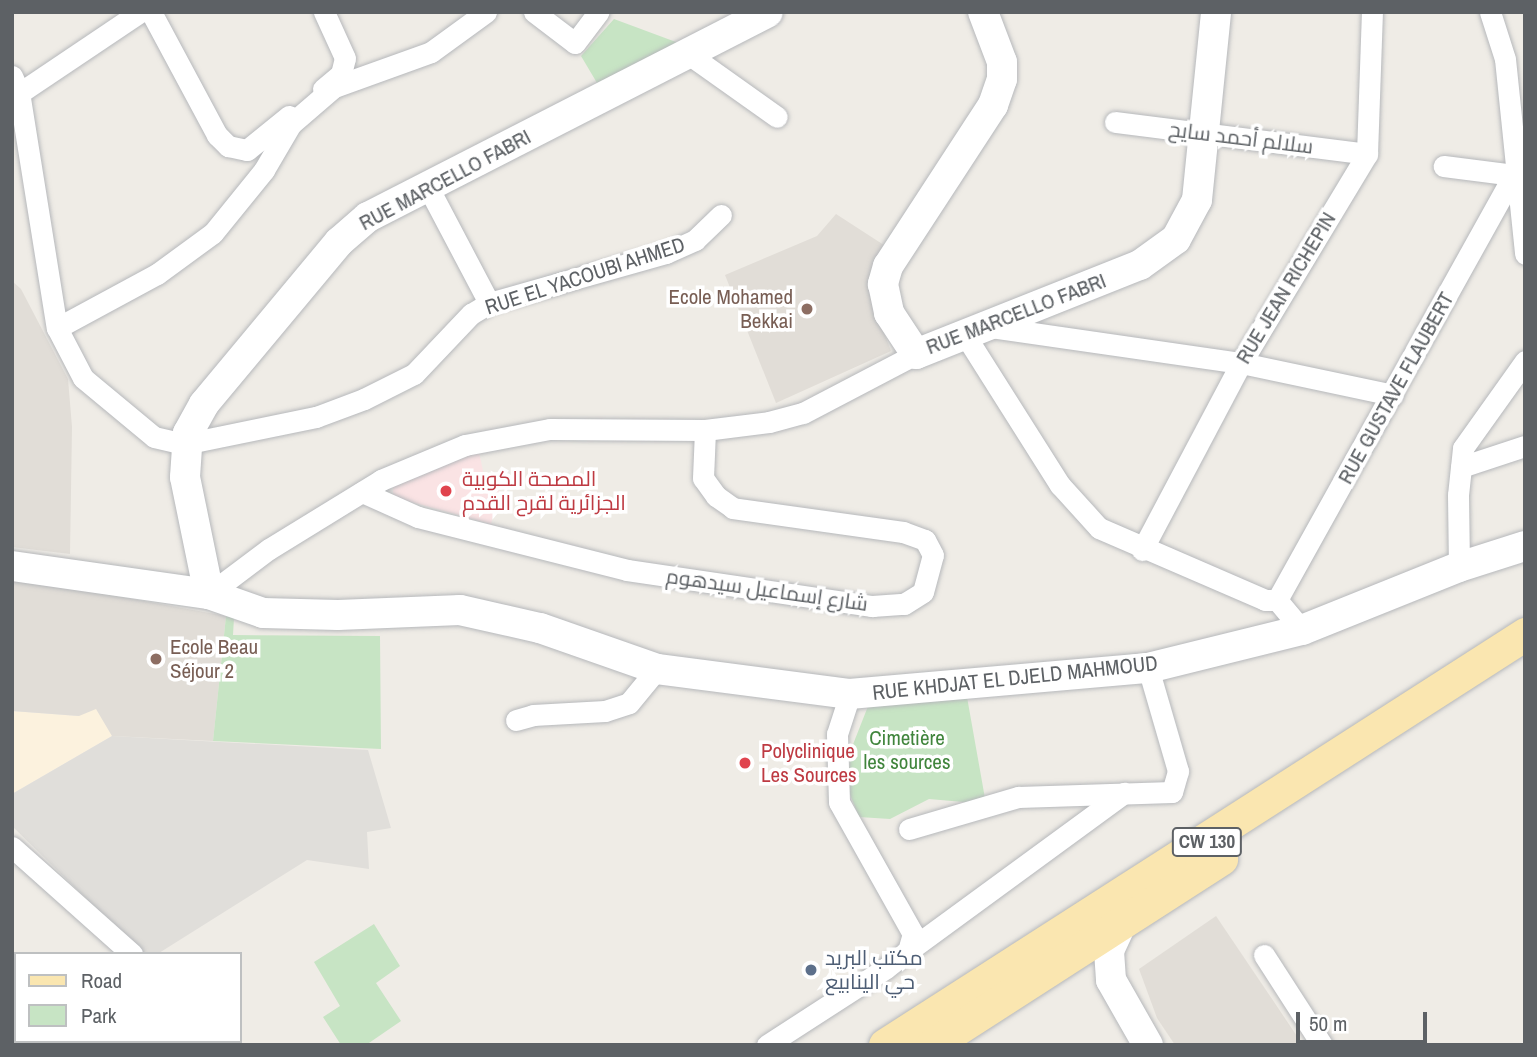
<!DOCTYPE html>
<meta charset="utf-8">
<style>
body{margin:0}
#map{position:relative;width:1537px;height:1057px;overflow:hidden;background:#efece6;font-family:"Archivo Narrow",Cairo,sans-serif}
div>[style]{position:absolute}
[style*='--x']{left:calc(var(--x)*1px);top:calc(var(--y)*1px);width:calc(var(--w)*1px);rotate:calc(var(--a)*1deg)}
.commercial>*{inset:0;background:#fcf2de}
.industrial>*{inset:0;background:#e0deda}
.education>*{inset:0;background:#e1ddd7}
.medical>*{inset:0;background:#fae3e4}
.green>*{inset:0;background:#c7e4c4}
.roads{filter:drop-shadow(0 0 2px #b6b8bb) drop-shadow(0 0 2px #b6b8bb)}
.street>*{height:21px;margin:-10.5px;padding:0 10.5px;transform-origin:10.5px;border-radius:10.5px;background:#fff}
.secondary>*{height:30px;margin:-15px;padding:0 15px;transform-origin:15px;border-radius:15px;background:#fff}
.primary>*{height:33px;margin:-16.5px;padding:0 16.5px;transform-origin:16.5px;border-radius:16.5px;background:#fae6b0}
.dots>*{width:19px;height:19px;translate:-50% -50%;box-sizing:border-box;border:4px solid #fff;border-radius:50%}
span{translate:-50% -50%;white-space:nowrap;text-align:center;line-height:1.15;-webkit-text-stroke:7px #fff;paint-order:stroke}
.shield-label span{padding:2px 5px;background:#fff;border:2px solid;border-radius:5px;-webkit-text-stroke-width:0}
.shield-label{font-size:19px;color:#5d6165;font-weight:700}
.street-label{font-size:21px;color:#5d6165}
.education-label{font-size:21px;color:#785e54}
.right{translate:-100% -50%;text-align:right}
.left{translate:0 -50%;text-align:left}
.health-label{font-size:21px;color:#be3a42}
.park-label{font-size:21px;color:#40853c}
.service-label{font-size:21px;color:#4e5e75}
.frame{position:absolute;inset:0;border:14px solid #5d6165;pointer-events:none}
.legend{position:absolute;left:14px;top:952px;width:228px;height:91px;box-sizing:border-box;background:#fff;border:2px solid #bec0c1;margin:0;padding:9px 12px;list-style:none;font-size:21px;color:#5d6165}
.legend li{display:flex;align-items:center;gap:14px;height:35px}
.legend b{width:35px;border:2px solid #bec0c1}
.scale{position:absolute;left:1296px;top:1012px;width:131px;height:32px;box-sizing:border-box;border:4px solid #5d6165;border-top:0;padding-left:9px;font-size:21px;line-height:24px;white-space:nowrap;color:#5d6165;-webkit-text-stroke:5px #fff;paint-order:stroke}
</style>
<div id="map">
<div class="commercial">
<div style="clip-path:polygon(96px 708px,112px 736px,12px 794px,12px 711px,78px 716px)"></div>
</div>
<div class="industrial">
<div style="clip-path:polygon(112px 736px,368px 750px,391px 828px,367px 832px,369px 869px,307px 860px,159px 953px,141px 952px,12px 826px,12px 794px)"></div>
</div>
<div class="education">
<div style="clip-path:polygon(836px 214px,890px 249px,874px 307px,891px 351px,776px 403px,725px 275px,817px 236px)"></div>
<div style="clip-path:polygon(12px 281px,21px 289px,68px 379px,72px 427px,70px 554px,12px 547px)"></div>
<div style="clip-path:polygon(12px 577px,226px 616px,213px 741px,112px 736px,96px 709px,79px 716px,12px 711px)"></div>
<div style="clip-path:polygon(1216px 916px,1303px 1045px,1175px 1045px,1157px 1018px,1139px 969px)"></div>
</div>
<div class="medical">
<div style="clip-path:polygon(479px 452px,485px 480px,501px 484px,491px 524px,393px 497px,393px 480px)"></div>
</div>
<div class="green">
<div style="clip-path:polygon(614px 19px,684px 45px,600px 88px,581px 56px)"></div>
<div style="clip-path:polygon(226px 616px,234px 618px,233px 635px,380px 636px,381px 749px,213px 741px)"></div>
<div style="clip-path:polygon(874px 691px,967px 697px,986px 804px,929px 799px,890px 819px,859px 817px,849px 792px,850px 752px)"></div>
<div style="clip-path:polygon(374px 924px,400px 966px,376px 983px,401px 1021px,366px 1045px,341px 1045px,323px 1017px,340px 1006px,314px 962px)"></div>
</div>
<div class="roads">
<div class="street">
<div style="--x:151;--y:12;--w:140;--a:61.8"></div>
<div style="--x:217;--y:135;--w:16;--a:45"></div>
<div style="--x:228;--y:146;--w:19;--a:12"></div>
<div style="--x:247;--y:150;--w:54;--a:-39"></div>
<div style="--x:534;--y:12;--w:51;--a:37.1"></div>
<div style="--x:575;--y:43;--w:39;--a:-53"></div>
<div style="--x:1490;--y:12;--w:49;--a:72.3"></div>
<div style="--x:1505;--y:59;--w:196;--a:84.1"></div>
<div style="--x:687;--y:53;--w:110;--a:35.4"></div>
<div style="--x:12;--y:76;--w:17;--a:66"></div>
<div style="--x:19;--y:92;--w:239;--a:80.9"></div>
<div style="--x:57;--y:328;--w:56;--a:62.5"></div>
<div style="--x:83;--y:378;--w:92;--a:39.7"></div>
<div style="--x:154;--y:437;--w:31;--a:13"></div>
<div style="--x:184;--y:444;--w:135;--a:-11.6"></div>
<div style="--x:316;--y:417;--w:51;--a:-20.6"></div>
<div style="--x:364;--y:399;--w:56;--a:-26.6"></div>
<div style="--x:414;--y:374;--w:83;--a:-46.5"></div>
<div style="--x:471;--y:314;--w:21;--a:-31"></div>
<div style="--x:489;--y:303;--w:184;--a:-15.8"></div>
<div style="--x:666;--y:253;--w:32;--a:-24"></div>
<div style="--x:695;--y:240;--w:36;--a:-44"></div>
<div style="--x:323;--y:89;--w:23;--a:-40"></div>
<div style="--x:341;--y:74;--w:16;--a:-76"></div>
<div style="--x:345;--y:58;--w:51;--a:-114.5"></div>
<div style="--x:12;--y:98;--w:154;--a:-33.9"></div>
<div style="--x:1115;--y:122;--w:254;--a:7.2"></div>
<div style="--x:429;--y:189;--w:129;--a:62.2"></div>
<div style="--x:991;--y:327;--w:253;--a:8.2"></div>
<div style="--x:1241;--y:363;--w:155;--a:11.9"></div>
<div style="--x:57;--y:328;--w:114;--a:-28.4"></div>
<div style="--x:157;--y:274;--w:69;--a:-36.2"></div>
<div style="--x:213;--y:233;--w:81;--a:-51"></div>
<div style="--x:264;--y:170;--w:53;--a:-59.6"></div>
<div style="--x:291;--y:124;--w:57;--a:-40.7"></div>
<div style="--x:334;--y:87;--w:103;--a:-19.8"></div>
<div style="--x:431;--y:52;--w:68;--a:-36"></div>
<div style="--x:965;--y:335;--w:178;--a:57.7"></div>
<div style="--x:1060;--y:485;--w:58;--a:47.8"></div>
<div style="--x:1099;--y:528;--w:181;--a:23.4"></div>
<div style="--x:1265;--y:600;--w:12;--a:0"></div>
<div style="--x:1277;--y:600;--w:39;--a:50"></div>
<div style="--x:1461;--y:467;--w:67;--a:-18.2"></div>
<div style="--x:362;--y:492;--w:61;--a:24.1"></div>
<div style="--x:418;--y:517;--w:216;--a:14.2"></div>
<div style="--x:627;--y:570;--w:248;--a:8.4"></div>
<div style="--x:872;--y:606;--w:32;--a:-4"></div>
<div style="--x:904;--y:604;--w:22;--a:-32"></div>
<div style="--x:923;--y:592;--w:38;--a:-75"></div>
<div style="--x:933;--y:555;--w:17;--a:-118"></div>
<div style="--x:925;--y:540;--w:23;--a:-160"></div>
<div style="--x:903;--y:532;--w:172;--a:-172"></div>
<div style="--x:733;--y:508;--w:21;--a:-145"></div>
<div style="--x:716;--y:496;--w:22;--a:-126"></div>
<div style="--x:703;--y:478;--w:48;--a:-87.6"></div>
<div style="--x:1142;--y:550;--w:212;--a:-62.1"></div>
<div style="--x:1241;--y:363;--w:244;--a:-58.9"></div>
<div style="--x:1367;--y:154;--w:142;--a:-88"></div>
<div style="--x:1459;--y:567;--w:72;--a:-90.8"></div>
<div style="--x:1458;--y:495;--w:47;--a:-83.9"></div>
<div style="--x:1463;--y:448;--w:107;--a:-54.5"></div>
<div style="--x:209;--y:594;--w:75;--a:-36.9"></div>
<div style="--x:269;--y:549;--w:132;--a:-31.6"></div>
<div style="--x:381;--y:480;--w:91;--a:-22.6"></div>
<div style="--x:465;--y:445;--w:86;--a:-10.7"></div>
<div style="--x:550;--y:429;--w:155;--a:0.4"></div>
<div style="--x:705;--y:430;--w:64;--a:-7.1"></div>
<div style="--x:769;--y:422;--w:35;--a:-15"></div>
<div style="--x:803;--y:413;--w:127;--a:-27.6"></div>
<div style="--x:1277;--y:600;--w:487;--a:-60.9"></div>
<div style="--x:1514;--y:175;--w:71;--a:-172.7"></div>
<div style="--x:516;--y:720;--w:18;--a:-16"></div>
<div style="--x:533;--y:715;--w:72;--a:-3.2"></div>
<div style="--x:605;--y:711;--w:25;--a:-18"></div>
<div style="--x:629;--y:703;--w:44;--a:-50.5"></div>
<div style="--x:909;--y:829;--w:114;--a:-16.4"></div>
<div style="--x:1018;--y:797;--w:154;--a:-1.9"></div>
<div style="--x:1172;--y:792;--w:22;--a:-74"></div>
<div style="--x:1178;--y:771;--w:107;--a:-106.2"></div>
<div style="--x:12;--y:847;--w:161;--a:41.7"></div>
<div style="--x:908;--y:951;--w:268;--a:-36.2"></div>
<div style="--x:1264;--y:955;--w:107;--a:57.2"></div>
<div style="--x:12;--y:999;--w:6;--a:45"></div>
<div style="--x:204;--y:1041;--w:4;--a:63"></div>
<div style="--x:767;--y:1045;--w:142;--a:-32.9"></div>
<div style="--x:886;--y:968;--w:28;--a:-38"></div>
<div style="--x:908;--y:951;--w:18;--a:-74"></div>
<div style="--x:913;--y:934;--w:151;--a:-119.3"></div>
<div style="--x:839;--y:802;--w:68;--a:-91.7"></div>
<div style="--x:837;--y:734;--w:42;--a:-72"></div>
</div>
<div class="secondary">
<div style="--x:983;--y:12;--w:53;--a:69.2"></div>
<div style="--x:1002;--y:62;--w:17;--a:90"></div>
<div style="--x:1002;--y:79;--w:28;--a:109"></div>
<div style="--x:993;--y:105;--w:192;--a:123.1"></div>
<div style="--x:888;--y:266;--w:19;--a:106"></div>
<div style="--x:883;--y:284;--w:30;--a:78"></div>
<div style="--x:889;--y:313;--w:49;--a:56.6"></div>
<div style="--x:916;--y:354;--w:241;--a:-21.7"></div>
<div style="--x:1140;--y:265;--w:44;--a:-35.8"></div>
<div style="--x:1176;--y:239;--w:44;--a:-61.7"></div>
<div style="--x:1197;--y:200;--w:189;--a:-84.2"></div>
<div style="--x:12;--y:566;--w:199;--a:8.1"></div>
<div style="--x:209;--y:594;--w:57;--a:19.4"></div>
<div style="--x:263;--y:613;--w:75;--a:1.5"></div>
<div style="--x:338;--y:615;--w:122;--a:-2.3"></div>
<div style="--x:460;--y:610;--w:82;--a:12.7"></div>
<div style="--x:540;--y:628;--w:124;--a:19.3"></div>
<div style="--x:657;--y:669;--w:195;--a:7.4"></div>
<div style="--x:850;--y:694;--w:299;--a:-5"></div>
<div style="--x:1148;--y:668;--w:159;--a:-13.9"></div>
<div style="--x:1302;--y:630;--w:169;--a:-21.9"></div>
<div style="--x:1459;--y:567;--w:69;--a:-17.7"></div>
<div style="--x:209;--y:594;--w:119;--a:-101.6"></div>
<div style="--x:185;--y:477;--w:44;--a:-86.1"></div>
<div style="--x:188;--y:433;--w:33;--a:-61"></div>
<div style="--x:204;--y:404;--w:211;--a:-50.2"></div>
<div style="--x:339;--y:242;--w:38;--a:-41"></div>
<div style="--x:368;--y:217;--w:449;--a:-27.1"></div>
<div style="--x:1120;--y:927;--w:26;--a:115"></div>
<div style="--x:1109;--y:951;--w:29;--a:86"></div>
<div style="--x:1111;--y:980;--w:75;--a:60.4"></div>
</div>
<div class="primary">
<div style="--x:885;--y:1045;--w:761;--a:-32.71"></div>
<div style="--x:932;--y:1045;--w:344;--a:-32.8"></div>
</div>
</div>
<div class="dots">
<div style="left:807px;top:309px;background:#8d6e63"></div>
<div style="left:446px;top:491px;background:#e0444e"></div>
<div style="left:156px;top:659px;background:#8d6e63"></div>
<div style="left:745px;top:763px;background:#e0444e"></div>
<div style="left:811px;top:970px;background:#5c6f8a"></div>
</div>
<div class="shield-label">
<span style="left:1207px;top:842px">CW 130</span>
</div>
<div class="street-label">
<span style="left:1241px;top:138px;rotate:7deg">سلالم أحمد سايح</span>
<span style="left:445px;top:180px;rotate:-28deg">RUE MARCELLO FABRI</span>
<span style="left:585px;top:276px;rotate:-18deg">RUE EL YACOUBI AHMED</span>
<span style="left:1286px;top:288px;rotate:-59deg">RUE JEAN RICHEPIN</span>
<span style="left:1016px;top:314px;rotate:-21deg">RUE MARCELLO FABRI</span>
<span style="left:1396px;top:388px;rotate:-61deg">RUE GUSTAVE FLAUBERT</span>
<span style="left:767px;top:590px;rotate:8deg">شارع إسماعيل سيدهوم</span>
<span style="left:1015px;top:678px;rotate:-6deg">RUE KHDJAT EL DJELD MAHMOUD</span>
</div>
<div class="education-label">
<span class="right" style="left:793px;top:309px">Ecole Mohamed<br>Bekkai</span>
<span class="left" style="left:170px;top:659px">Ecole Beau<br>Séjour 2</span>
</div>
<div class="health-label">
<span class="left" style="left:462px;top:491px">المصحة الكوبية<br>الجزائرية لقرح القدم</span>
<span class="left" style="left:761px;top:763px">Polyclinique<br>Les Sources</span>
</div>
<div class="park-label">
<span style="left:907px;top:750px">Cimetière<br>les sources</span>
</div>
<div class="service-label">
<span class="left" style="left:825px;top:970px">مكتب البريد<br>حي الينابيع</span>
</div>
<div class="frame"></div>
<ul class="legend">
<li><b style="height:9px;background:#fae6b0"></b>Road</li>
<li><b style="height:19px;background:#c7e4c4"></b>Park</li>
</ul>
<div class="scale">50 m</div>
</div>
